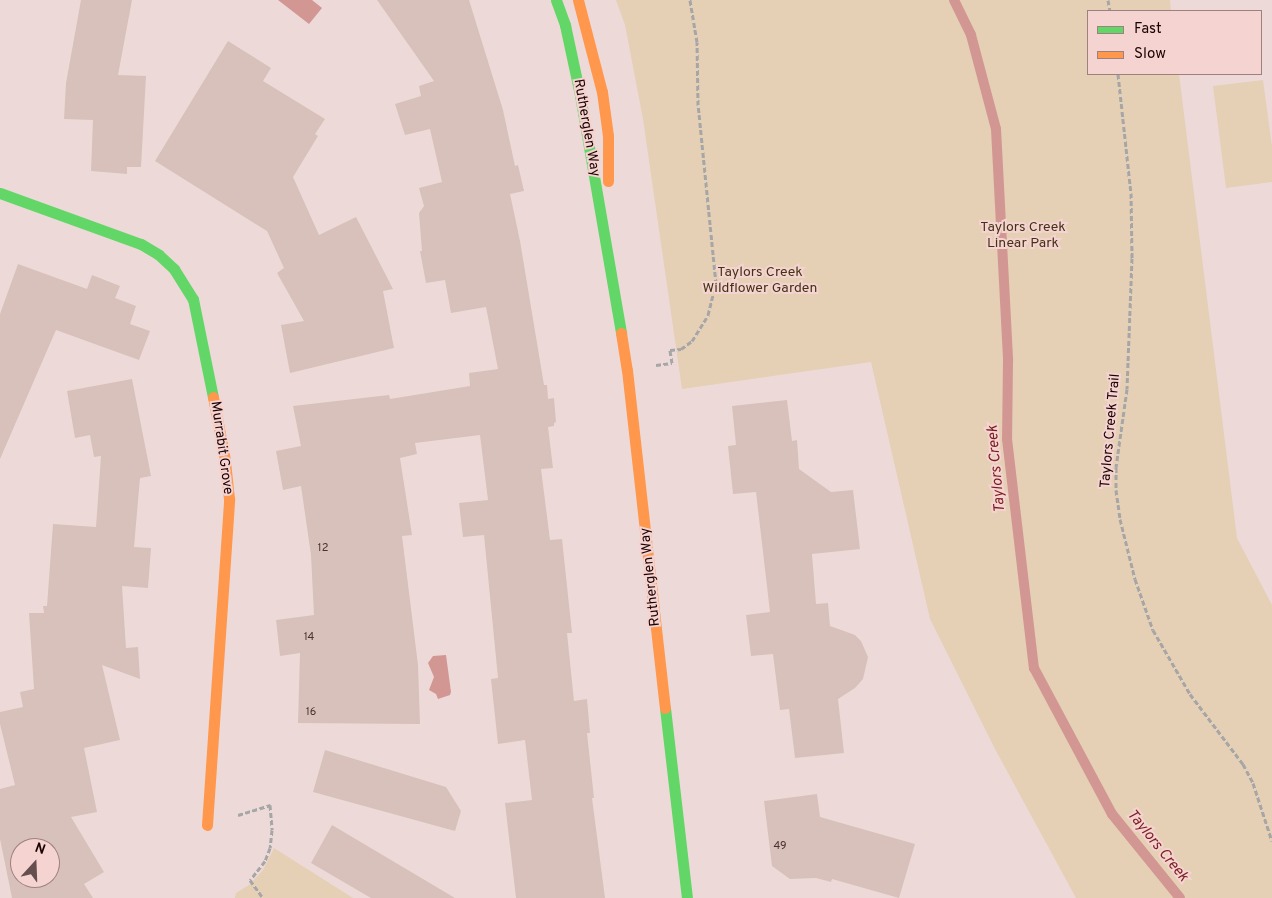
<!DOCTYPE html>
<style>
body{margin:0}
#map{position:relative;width:1272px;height:898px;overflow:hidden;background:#eddad8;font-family:Overpass,sans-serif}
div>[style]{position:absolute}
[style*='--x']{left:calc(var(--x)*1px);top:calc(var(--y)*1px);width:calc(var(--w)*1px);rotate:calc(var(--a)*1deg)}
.green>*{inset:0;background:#e5cfb5}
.water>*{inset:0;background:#d29693}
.stream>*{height:10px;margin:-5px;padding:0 5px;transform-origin:5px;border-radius:5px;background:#d29693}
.building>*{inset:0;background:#d7c1ba}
.path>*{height:3px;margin-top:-1.5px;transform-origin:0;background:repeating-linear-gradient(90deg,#a6a6a7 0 5px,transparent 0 7.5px)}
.fast>*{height:11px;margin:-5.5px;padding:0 5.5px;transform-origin:5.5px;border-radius:5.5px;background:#63d668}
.slow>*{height:11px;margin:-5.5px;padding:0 5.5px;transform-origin:5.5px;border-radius:5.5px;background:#ff974d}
span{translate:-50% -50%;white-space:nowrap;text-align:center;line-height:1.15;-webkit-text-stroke:4px #f5d3d0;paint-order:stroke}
.number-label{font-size:11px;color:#4b3231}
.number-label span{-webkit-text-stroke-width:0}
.street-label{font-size:14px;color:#1c0303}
.park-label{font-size:14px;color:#433314}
.water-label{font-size:15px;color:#7a1c20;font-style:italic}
.legend{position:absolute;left:1087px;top:10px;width:175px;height:65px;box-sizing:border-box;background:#f5d3d0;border:1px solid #9e807e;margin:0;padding:6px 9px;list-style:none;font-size:15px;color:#1c0303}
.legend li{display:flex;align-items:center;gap:10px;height:25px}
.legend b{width:25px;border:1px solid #9e807e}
.north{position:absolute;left:10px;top:838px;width:50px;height:50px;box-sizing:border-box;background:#f5d3d0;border:1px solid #9e807e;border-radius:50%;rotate:20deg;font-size:14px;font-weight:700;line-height:20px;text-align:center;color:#1c0303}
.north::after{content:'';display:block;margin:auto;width:18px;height:22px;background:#654e4e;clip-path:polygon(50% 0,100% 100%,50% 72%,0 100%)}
</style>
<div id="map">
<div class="green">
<div style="clip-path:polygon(616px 0,1170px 0,1171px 11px,1088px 11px,1088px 74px,1179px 74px,1237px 538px,1272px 605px,1272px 898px,1076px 898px,995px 749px,930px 619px,871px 362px,682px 389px,643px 119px,625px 25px)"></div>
<div style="clip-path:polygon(1263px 80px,1272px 146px,1272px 182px,1226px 188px,1213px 86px)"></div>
<div style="clip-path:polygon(274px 848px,353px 898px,235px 898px,236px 893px,249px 885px,263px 870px)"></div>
</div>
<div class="water">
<div style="clip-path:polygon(278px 0,312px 0,322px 8px,309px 24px)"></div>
<div style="clip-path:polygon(446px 655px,451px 692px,450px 695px,438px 699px,436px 694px,429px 690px,434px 677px,428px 663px,433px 656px)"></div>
</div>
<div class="stream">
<div style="--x:954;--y:0;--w:39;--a:64"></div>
<div style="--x:971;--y:35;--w:97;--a:75.1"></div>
<div style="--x:996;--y:129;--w:232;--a:87"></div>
<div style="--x:1008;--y:361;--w:78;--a:90.7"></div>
<div style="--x:1007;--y:439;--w:231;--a:83.3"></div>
<div style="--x:1034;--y:668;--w:166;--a:61.9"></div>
<div style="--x:1112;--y:814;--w:108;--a:51"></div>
</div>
<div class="building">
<div style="clip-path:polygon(81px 0,132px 0,118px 75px,146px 76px,141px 167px,127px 167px,127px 174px,91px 171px,93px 120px,64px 119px,66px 83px)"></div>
<div style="clip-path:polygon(377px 0,469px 0,503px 110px,515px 166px,518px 165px,524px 191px,510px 194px,520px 241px,544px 385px,547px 385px,548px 399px,554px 398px,556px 422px,554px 423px,554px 426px,548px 427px,553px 468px,541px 469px,550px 540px,562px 539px,572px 633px,567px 633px,574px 701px,587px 699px,590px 733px,587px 733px,594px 798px,592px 798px,605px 898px,516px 898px,505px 803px,532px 800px,525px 740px,498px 744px,491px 679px,498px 678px,484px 535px,463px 537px,459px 503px,488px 500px,480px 435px,415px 443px,417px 454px,400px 458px,412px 535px,402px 536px,418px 665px,420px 724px,298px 723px,300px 653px,280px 656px,276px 620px,314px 615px,311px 555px,301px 486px,283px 490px,276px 451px,301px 446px,293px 406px,389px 395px,390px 399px,470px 386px,469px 373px,498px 369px,486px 307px,451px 313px,445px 280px,426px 283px,420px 251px,422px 251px,419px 213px,424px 206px,419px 188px,442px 182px,430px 129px,405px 135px,395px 104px,421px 96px,419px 86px,434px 81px)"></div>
<div style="clip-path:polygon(228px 41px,271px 68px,263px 81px,325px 119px,315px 134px,318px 136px,293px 177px,319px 235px,356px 217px,393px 289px,383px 291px,394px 348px,290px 373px,281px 325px,304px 321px,277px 273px,284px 268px,267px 231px,155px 161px)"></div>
<div style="clip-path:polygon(18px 264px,87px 289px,92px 275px,120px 286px,115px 298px,136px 306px,130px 324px,150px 331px,139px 360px,56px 330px,0 459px,0 314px)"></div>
<div style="clip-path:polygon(evenodd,132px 379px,151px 476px,140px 478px,134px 547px,151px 548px,148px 588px,122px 586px,126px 648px,138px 647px,140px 679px,102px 665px,120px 740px,84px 748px,97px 812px,71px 817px,104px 872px,84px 884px,93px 898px,12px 898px,0 839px,0 789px,15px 785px,0 724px,0 712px,23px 707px,20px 692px,34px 689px,29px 613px,44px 613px,43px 606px,47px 606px,53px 524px,96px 527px,101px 456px,94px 457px,90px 435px,75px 438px,67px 391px,132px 379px,20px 848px,50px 848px,50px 878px,20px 878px,20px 848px)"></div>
<div style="clip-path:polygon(787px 400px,792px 441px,797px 440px,799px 469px,831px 492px,853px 490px,860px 549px,812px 554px,816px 604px,828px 603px,830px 626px,855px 635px,861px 641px,868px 657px,863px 679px,855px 688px,838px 699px,844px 753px,795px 758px,789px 709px,780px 710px,773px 654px,751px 656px,746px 615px,770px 612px,756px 492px,733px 494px,728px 446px,736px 445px,732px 406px)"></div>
<div style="clip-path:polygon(325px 750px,446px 787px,461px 811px,455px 831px,313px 792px)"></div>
<div style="clip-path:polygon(817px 794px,820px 817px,915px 844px,899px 898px,832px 879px,831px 882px,816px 878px,790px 879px,772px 866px,764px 801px)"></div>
<div style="clip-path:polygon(332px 825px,455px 898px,371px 898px,311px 863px)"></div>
</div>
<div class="path">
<div style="--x:1108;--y:0;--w:11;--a:80"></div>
<div style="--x:1118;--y:74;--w:120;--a:83.8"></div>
<div style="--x:1131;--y:193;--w:65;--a:89.1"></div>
<div style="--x:1132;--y:258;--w:131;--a:92.2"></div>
<div style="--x:1127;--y:389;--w:79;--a:98"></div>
<div style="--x:1116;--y:467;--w:23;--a:90"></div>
<div style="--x:1116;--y:490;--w:29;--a:82"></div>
<div style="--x:1120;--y:519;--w:62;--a:76"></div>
<div style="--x:1135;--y:579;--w:54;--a:70.6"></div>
<div style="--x:1153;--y:630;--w:74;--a:60"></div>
<div style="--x:1190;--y:694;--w:88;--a:52.9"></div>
<div style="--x:1243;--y:764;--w:21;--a:62"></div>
<div style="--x:1253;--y:783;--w:61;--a:71.9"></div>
<div style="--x:656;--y:365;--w:16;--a:-7"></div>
<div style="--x:672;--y:363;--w:13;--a:-99"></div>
<div style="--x:670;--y:350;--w:11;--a:-5"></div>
<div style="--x:681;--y:349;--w:14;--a:-36"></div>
<div style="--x:692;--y:341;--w:31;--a:-58"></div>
<div style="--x:708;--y:315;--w:32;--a:-76"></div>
<div style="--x:716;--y:284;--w:180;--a:-95.7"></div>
<div style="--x:698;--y:105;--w:63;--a:-90.9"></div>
<div style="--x:697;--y:42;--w:43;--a:-99.5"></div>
<div style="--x:238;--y:815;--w:34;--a:-17"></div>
<div style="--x:270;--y:805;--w:25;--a:85"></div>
<div style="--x:272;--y:830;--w:18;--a:96"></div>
<div style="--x:270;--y:848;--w:14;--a:111"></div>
<div style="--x:265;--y:861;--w:24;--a:128"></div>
<div style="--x:250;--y:880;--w:22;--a:54"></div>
</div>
<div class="fast">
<div style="--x:556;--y:0;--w:27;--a:70"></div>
<div style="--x:565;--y:25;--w:72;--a:77.9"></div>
<div style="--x:580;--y:95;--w:242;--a:80.2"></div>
<div style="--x:0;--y:193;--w:150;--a:19.9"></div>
<div style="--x:141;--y:244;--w:21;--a:31"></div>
<div style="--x:159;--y:255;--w:21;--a:43"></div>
<div style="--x:174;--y:269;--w:36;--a:58"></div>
<div style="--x:193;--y:299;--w:100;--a:78.5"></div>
<div style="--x:665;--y:708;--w:191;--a:83.4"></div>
</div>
<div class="slow">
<div style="--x:578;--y:0;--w:95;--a:75.4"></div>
<div style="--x:602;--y:92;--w:44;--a:82.2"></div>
<div style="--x:608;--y:136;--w:45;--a:90"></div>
<div style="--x:621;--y:333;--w:37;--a:81"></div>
<div style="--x:627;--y:370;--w:340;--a:83.6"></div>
<div style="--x:207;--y:825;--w:327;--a:-86.1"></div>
<div style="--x:229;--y:499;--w:39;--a:-96"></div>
<div style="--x:225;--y:460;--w:64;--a:-100.8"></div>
</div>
<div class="number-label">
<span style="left:323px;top:548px">12</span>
<span style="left:309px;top:637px">14</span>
<span style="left:311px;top:712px">16</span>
<span style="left:780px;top:846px">49</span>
</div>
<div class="street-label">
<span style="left:586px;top:128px;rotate:80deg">Rutherglen Way</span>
<span style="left:1111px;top:431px;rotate:-85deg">Taylors Creek Trail</span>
<span style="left:221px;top:448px;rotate:82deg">Murrabit Grove</span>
<span style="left:651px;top:577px;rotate:-96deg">Rutherglen Way</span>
</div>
<div class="park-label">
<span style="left:1023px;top:236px">Taylors Creek<br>Linear Park</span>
<span style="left:760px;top:281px">Taylors Creek<br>Wildflower Garden</span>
</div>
<div class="water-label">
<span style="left:997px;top:469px;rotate:-95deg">Taylors Creek</span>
<span style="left:1157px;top:846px;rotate:51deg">Taylors Creek</span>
</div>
<ul class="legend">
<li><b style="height:6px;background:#63d668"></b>Fast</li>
<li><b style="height:6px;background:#ff974d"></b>Slow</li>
</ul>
<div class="north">N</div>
</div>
